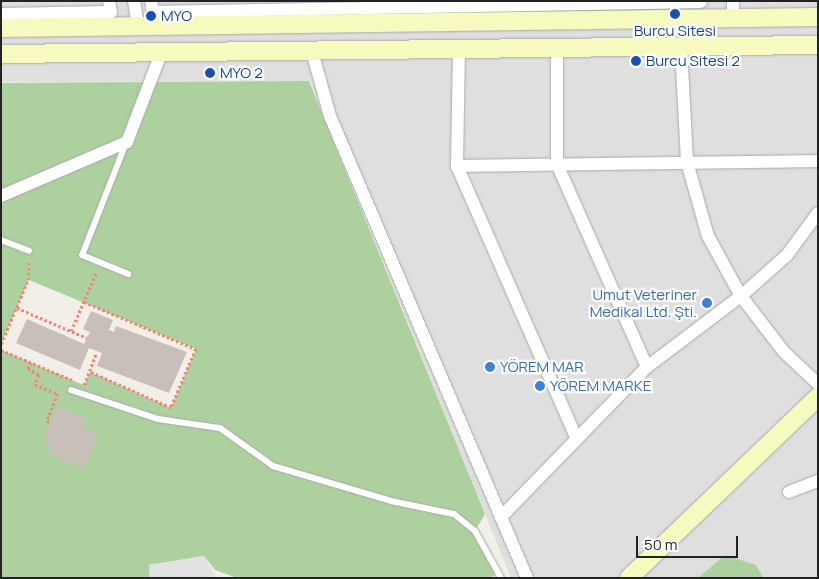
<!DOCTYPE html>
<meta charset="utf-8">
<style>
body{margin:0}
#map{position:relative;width:819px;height:579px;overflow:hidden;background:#f2efe9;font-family:Manrope,sans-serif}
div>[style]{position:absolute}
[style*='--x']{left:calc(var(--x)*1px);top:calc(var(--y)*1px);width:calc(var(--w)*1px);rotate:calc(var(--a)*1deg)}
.residential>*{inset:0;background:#e0dfdf}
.forest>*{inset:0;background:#add19e}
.parking>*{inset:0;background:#e2e2e2}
.building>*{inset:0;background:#c7bfb8}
.path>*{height:2.5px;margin-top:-1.25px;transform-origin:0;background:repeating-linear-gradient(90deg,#fa8072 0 2.5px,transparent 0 5px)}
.roads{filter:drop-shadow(0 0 1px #a9a9a9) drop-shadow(0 0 1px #a9a9a9)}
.service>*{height:6px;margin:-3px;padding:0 3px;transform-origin:3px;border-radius:3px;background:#fff}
.minor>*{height:12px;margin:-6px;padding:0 6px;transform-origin:6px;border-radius:6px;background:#fff}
.secondary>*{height:18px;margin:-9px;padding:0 9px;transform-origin:9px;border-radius:9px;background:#f7fabf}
.dots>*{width:14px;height:14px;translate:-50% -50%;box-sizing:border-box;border:2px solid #fff;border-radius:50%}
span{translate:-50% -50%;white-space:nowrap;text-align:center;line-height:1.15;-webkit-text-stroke:4.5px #fff;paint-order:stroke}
.transit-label{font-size:15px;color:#164399}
.left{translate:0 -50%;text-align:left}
.shop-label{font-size:15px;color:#366cbe}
.right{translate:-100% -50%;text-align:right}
.frame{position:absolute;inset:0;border:2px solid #222;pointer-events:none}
.scale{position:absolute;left:636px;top:536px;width:102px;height:22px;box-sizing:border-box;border:2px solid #222;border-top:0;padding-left:6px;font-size:15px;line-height:18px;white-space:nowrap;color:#222;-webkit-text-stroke:4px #fff;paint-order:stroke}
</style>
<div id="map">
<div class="residential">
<div style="clip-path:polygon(1px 1px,818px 1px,818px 578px,511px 578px,310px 81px,1px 82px)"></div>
</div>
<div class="forest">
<div style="clip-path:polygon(309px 81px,485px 514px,475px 531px,499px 572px,490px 578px,237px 578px,215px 570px,204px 556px,149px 565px,150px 578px,1px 578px,1px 350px,84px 385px,90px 372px,171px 408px,196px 349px,29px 280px,1px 344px,1px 83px)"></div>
<div style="clip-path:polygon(725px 555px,756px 565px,763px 578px,698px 578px)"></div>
</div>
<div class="parking">
<div style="clip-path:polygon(204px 556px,216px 577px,150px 578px,149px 565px)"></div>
</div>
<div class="building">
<div style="clip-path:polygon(91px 311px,113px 320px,109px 330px,114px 332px,116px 326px,187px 352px,169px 393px,97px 366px,102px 353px,89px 348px,80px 370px,16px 343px,27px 319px,84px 344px,90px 332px,83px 329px)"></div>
<div style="clip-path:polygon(58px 407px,86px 420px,82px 428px,99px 435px,84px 469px,48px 453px,52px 445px,43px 441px)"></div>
</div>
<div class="path">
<div style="--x:84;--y:302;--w:121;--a:22.8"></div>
<div style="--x:196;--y:349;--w:64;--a:113"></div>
<div style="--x:171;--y:408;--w:89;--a:-156"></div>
<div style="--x:17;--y:308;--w:76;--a:23.2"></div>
<div style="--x:71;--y:331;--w:65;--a:-66.6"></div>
<div style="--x:1;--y:344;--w:69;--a:-67.1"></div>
<div style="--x:28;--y:280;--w:19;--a:-87"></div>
<div style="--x:1;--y:350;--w:77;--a:22.9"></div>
<div style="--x:31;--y:362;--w:7;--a:117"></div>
<div style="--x:28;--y:368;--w:13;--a:32"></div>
<div style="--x:39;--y:375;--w:11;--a:112"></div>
<div style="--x:35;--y:385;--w:25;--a:21"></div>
<div style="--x:58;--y:394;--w:29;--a:112"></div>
<div style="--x:47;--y:421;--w:4;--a:27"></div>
<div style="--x:84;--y:385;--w:33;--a:-69"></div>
</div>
<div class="roads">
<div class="service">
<div style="--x:126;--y:143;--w:120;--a:111.4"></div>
<div style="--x:82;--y:255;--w:50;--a:22.4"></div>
<div style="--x:1;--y:240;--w:30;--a:21"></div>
<div style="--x:71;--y:390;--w:92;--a:18.4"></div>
<div style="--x:158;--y:419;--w:63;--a:8.3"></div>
<div style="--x:220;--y:428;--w:65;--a:35.6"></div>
<div style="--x:273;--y:466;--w:123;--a:16.5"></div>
<div style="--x:391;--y:501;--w:64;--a:11.7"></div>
<div style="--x:454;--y:514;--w:27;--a:39"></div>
<div style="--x:475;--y:531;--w:54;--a:61"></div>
</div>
<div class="minor">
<div style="--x:134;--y:1;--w:25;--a:81"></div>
<div style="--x:151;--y:1;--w:11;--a:80"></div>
<div style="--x:153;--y:12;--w:548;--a:-1.05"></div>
<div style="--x:733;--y:1;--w:20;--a:90"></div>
<div style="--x:1;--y:14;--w:110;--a:-1"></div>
<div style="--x:111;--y:12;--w:11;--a:-100"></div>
<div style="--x:681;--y:47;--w:115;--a:87"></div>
<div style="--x:687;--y:162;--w:77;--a:74.2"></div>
<div style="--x:708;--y:236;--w:68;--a:61.2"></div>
<div style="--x:741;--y:296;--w:71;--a:52.5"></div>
<div style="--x:784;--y:352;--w:47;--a:43.3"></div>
<div style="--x:311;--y:48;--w:71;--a:74.4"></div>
<div style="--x:330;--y:116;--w:502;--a:66.91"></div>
<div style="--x:459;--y:49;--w:117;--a:91"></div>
<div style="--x:457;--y:166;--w:298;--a:66.3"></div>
<div style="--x:557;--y:51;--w:113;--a:90"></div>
<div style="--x:557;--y:164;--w:222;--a:66.1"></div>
<div style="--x:457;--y:166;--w:361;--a:-0.8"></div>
<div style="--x:1;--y:196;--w:137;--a:-23.2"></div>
<div style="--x:127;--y:142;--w:97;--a:-69"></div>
<div style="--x:789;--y:492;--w:31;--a:-21"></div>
<div style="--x:501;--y:517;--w:209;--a:-45.8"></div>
<div style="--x:647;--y:367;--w:118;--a:-37.1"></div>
<div style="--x:741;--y:296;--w:62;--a:-41.7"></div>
<div style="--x:787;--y:255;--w:52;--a:-53.6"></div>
</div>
<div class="secondary">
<div style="--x:1;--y:28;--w:817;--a:-0.77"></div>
<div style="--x:1;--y:54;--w:817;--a:-0.63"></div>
<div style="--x:629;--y:578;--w:262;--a:-43.8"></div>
</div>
</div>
<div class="dots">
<div style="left:675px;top:14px;background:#1a4fb4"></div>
<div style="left:151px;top:16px;background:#1a4fb4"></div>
<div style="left:636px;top:61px;background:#1a4fb4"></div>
<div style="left:210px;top:73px;background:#1a4fb4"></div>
<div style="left:707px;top:303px;background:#3f7fe0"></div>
<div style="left:490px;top:367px;background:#3f7fe0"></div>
<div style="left:540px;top:386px;background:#3f7fe0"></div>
</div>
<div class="transit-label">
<span class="left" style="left:161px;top:16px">MYO</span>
<span style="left:675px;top:31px">Burcu Sitesi</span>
<span class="left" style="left:646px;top:61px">Burcu Sitesi 2</span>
<span class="left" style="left:220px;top:73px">MYO 2</span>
</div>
<div class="shop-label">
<span class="right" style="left:697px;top:303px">Umut Veteriner<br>Medikal Ltd. Şti.</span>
<span class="left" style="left:500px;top:367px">YÖREM MAR</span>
<span class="left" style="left:550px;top:386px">YÖREM MARKE</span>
</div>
<div class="frame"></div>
<div class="scale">50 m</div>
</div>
